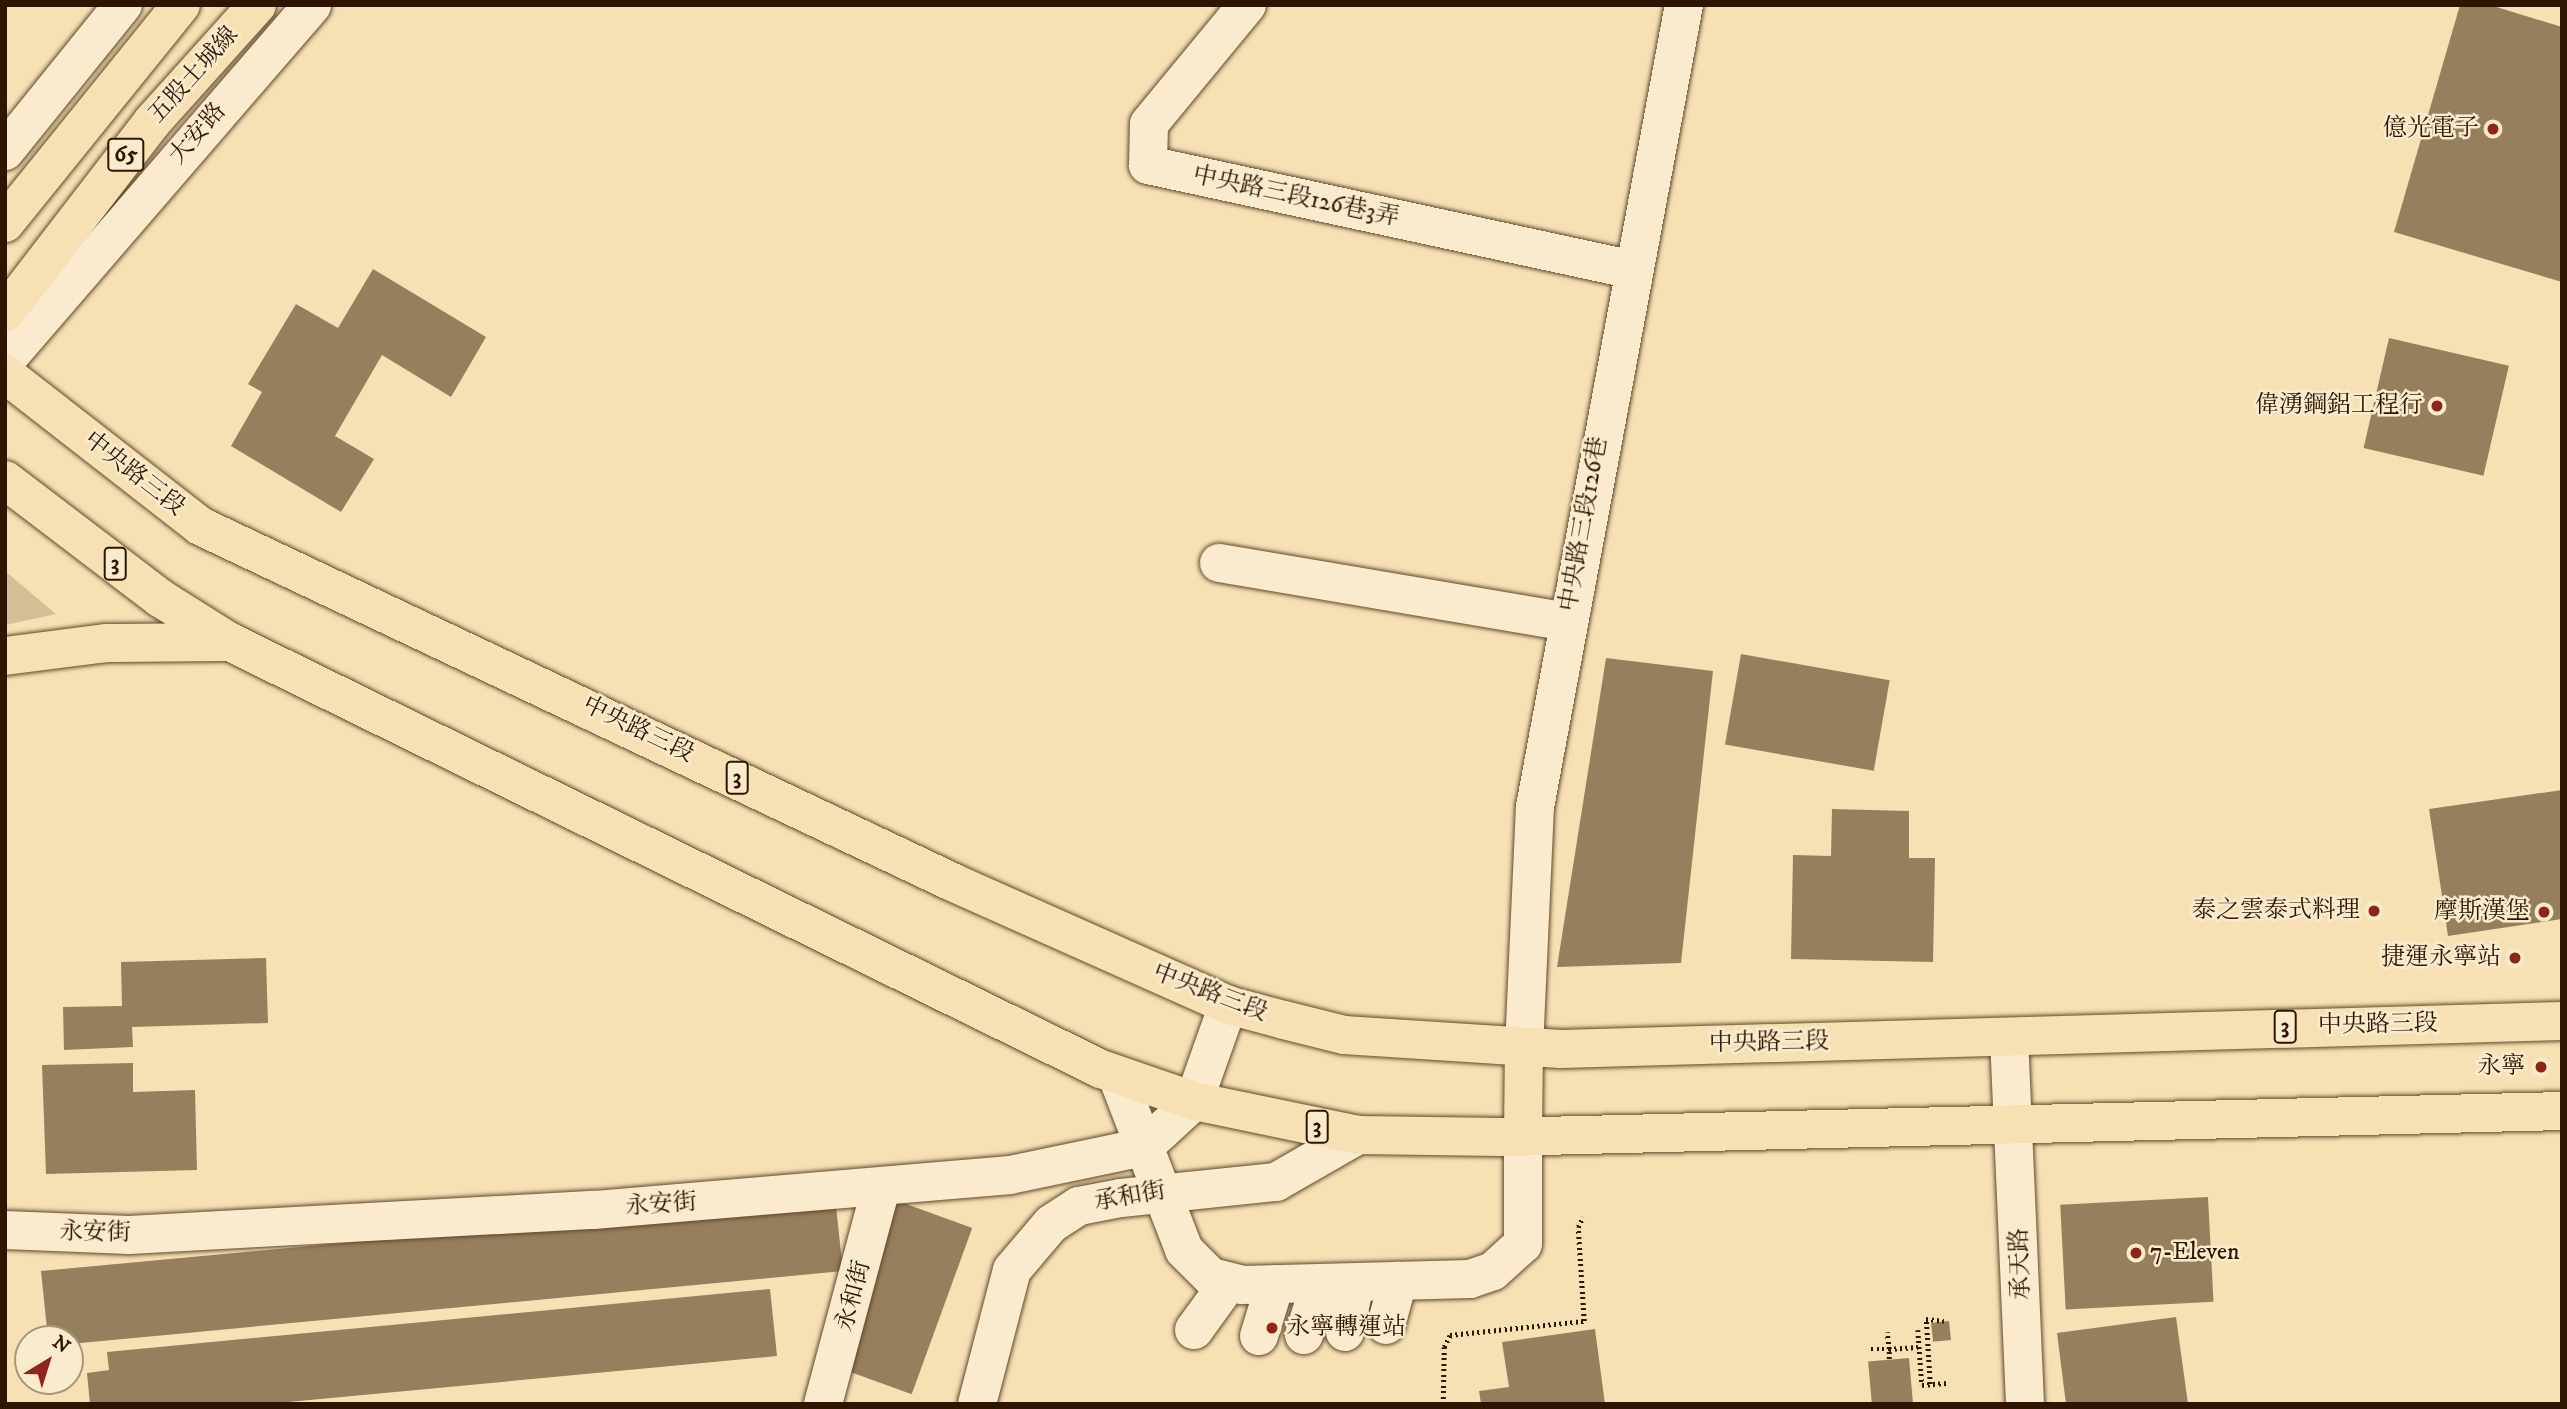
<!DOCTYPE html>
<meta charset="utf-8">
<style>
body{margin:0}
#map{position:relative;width:2567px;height:1409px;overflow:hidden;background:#f7e0b4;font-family:"IM FELL DW Pica","Noto Serif TC",serif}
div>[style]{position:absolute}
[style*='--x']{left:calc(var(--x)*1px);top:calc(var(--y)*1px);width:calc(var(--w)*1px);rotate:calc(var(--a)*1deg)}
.green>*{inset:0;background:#d5bd95}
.building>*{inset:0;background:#977f5e;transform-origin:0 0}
.path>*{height:4.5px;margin-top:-2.25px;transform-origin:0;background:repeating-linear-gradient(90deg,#2f1500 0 2px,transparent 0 5.5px)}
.roads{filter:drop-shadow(0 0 2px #61482d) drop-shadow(0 0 2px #61482d)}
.minor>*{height:38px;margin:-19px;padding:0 19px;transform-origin:19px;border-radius:19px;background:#faebce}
.major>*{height:38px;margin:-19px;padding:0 19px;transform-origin:19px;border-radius:19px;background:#f7e0b4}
.highway>*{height:38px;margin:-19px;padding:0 19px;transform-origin:19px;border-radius:19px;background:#f7e0b4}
.dots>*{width:19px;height:19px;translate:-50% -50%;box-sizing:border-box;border:4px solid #faebce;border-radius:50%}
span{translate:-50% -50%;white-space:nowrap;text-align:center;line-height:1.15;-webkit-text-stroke:5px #faebce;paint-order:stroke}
.shield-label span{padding:2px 5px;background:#faebce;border:2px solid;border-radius:5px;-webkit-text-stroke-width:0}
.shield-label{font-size:23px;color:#2f1500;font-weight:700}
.street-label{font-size:24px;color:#2f1500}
.poi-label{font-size:24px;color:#2f1500}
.right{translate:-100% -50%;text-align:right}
.left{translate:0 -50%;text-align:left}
.frame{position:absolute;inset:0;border:7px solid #2f1500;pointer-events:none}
.north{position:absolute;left:14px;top:1325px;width:70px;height:70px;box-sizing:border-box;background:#faebce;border:2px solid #a9957c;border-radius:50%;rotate:38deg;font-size:19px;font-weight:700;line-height:28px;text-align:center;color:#2f1500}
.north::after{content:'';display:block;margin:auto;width:24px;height:32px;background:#8f2418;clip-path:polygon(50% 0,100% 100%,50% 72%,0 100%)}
</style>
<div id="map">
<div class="green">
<div style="clip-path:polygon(5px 571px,56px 614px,5px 625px)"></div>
</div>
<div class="building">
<div style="clip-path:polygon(2460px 5px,2490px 5px,2562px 27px,2562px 282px,2394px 232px)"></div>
<div style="clip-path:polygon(373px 269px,486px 337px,451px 397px,382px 355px,335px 436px,374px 459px,341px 512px,231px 446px,262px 392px,248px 384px,296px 304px,338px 328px)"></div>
<div style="left:2389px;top:338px;width:123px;height:113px;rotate:13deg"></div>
<div style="left:1741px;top:654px;width:151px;height:92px;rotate:10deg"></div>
<div style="clip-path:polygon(1606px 658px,1713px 671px,1681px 963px,1557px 967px)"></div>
<div style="clip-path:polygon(2562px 790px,2562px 919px,2448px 936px,2429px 809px)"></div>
<div style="clip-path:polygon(1832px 809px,1909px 811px,1909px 858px,1935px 858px,1933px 962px,1791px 959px,1793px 855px,1831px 856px)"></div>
<div style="clip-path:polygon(266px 958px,268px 1023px,132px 1027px,133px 1047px,64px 1050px,63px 1007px,122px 1006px,121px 962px)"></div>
<div style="clip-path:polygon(133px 1063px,133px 1092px,195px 1090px,197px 1170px,46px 1174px,42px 1065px)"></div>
<div style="clip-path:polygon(835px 1197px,843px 1271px,70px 1344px,48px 1339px,41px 1271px)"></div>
<div style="left:2208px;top:1197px;width:105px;height:148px;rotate:87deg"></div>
<div style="left:898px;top:1201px;width:79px;height:177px;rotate:20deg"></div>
<div style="clip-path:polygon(770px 1289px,777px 1356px,267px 1404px,90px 1404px,87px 1373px,109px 1370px,107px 1352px)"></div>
<div style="clip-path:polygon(2176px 1317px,2188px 1404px,2066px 1404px,2057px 1333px)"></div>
<div style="left:1949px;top:1321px;width:19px;height:18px;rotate:84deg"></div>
<div style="clip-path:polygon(1595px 1329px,1605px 1404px,1481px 1404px,1479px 1391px,1509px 1387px,1502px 1342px)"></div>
<div style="left:1909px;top:1358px;width:46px;height:41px;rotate:85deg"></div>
</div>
<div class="path">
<div style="--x:1918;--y:1330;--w:55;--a:85.8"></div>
<div style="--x:1922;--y:1385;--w:24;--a:-5"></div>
<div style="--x:1871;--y:1349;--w:18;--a:0"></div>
<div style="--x:1889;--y:1349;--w:17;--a:-97"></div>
<div style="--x:1889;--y:1359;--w:10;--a:-90"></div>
<div style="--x:1889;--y:1349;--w:29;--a:-4"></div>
<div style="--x:1930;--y:1384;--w:65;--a:-93.5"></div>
<div style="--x:1926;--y:1319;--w:18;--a:6"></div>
<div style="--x:1443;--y:1404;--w:57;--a:-89"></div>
<div style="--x:1444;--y:1347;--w:13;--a:-63"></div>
<div style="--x:1450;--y:1335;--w:135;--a:-6"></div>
<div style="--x:1584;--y:1321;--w:94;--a:-93.7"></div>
<div style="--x:1578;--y:1227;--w:11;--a:-63"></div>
</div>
<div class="roads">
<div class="minor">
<div style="--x:1247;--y:5;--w:154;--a:129.5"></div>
<div style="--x:1149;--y:124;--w:41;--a:91.4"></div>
<div style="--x:1148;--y:165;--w:497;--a:12.2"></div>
<div style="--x:5;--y:151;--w:188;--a:-51.1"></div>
<div style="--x:5;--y:361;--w:470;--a:-49.2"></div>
<div style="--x:1219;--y:563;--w:353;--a:9.6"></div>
<div style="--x:2009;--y:1037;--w:367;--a:87.5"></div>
<div style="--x:1524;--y:1048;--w:241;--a:-87.4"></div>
<div style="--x:1535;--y:807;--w:816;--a:-79.48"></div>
<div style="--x:1117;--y:1076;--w:186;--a:68.9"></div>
<div style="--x:1184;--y:1250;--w:38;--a:45"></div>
<div style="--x:1211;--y:1277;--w:32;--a:14"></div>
<div style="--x:1242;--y:1285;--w:228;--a:-1.5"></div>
<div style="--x:1470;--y:1279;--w:24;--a:-19"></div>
<div style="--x:1493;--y:1271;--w:40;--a:-42"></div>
<div style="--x:1523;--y:1244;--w:107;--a:-90"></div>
<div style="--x:5;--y:1230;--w:124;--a:2.3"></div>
<div style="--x:129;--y:1235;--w:466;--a:-3.1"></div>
<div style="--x:594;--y:1210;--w:417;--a:-4.8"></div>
<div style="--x:1010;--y:1175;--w:137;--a:-11.8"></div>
<div style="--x:1144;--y:1147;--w:68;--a:-42.6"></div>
<div style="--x:1194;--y:1101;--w:102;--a:-70.5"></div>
<div style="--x:1386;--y:1325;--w:46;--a:-74.7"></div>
<div style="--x:1194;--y:1330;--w:58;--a:-54.1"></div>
<div style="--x:1345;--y:1332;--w:50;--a:-78.5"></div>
<div style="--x:1304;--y:1335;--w:54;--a:-72.9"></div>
<div style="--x:1259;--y:1336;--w:54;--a:-72.9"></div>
<div style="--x:823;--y:1404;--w:224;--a:-75"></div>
<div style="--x:977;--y:1404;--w:138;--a:-75.4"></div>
<div style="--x:1012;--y:1270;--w:60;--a:-49.7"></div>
<div style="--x:1051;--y:1224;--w:33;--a:-33"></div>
<div style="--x:1079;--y:1206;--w:43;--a:-10.8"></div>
<div style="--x:1121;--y:1198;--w:156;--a:-5.9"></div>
<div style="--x:1276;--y:1182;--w:95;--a:-29.8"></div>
</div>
<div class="major">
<div style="--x:5;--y:374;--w:247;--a:37.9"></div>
<div style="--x:200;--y:526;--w:832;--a:25.33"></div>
<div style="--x:952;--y:882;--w:302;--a:24"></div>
<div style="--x:1228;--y:1005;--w:58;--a:15"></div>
<div style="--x:1284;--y:1020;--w:62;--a:14"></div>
<div style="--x:1344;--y:1035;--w:217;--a:3.7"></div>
<div style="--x:1561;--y:1049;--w:1001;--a:-1.6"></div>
<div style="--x:5;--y:480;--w:195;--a:37.3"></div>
<div style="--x:160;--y:598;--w:83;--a:32.2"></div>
<div style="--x:230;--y:642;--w:970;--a:26.12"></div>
<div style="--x:1101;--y:1069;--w:98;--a:19"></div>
<div style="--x:1194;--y:1101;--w:167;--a:11.7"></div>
<div style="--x:1358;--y:1135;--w:142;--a:0.8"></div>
<div style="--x:1500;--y:1137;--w:1062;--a:-1.4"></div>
<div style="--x:1523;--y:1137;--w:89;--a:-89.4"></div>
</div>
<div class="highway">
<div style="--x:5;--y:223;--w:280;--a:-51.1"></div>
<div style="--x:5;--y:313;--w:241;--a:-52.4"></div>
<div style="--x:152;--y:122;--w:157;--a:-48.1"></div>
<div style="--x:5;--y:656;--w:103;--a:-7.3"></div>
<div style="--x:107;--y:643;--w:123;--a:-0.5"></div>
</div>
</div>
<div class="dots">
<div style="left:2493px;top:129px;background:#8f2418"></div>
<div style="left:2437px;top:406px;background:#8f2418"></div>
<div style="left:2374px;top:911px;background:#8f2418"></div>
<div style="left:2544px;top:912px;background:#8f2418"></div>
<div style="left:2515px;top:958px;background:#8f2418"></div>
<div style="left:2541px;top:1067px;background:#8f2418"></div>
<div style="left:2136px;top:1253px;background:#8f2418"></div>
<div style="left:1272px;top:1328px;background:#8f2418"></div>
</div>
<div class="shield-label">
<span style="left:126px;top:155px">65</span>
<span style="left:115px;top:564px">3</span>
<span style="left:737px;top:778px">3</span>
<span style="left:2285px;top:1027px">3</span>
<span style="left:1317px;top:1127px">3</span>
</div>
<div class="street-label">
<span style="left:194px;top:75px;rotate:-48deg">五股土城線</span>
<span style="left:198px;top:134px;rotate:-49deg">大安路</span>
<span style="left:1296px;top:197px;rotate:12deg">中央路三段126巷3弄</span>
<span style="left:134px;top:474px;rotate:38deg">中央路三段</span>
<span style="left:1584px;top:524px;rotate:-80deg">中央路三段126巷</span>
<span style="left:638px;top:730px;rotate:26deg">中央路三段</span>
<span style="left:1210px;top:993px;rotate:21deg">中央路三段</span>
<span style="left:2378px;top:1025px;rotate:-1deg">中央路三段</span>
<span style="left:1769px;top:1043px;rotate:-1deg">中央路三段</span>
<span style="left:1130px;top:1197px;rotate:-10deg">承和街</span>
<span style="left:661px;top:1205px;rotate:-4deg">永安街</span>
<span style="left:95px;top:1233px;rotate:1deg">永安街</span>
<span style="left:2021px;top:1264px;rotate:-92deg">承天路</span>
<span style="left:854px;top:1296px;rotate:-75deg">永和街</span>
</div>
<div class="poi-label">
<span class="right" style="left:2479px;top:129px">億光電子</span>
<span class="right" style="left:2423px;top:406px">偉湧鋼鋁工程行</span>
<span class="right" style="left:2360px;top:911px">泰之雲泰式料理</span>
<span class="right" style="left:2530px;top:912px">摩斯漢堡</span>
<span class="right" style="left:2501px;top:958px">捷運永寧站</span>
<span class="right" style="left:2525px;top:1067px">永寧</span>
<span class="left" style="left:2150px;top:1253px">7-Eleven</span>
<span class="left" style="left:1286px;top:1328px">永寧轉運站</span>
</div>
<div class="frame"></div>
<div class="north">N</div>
</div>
